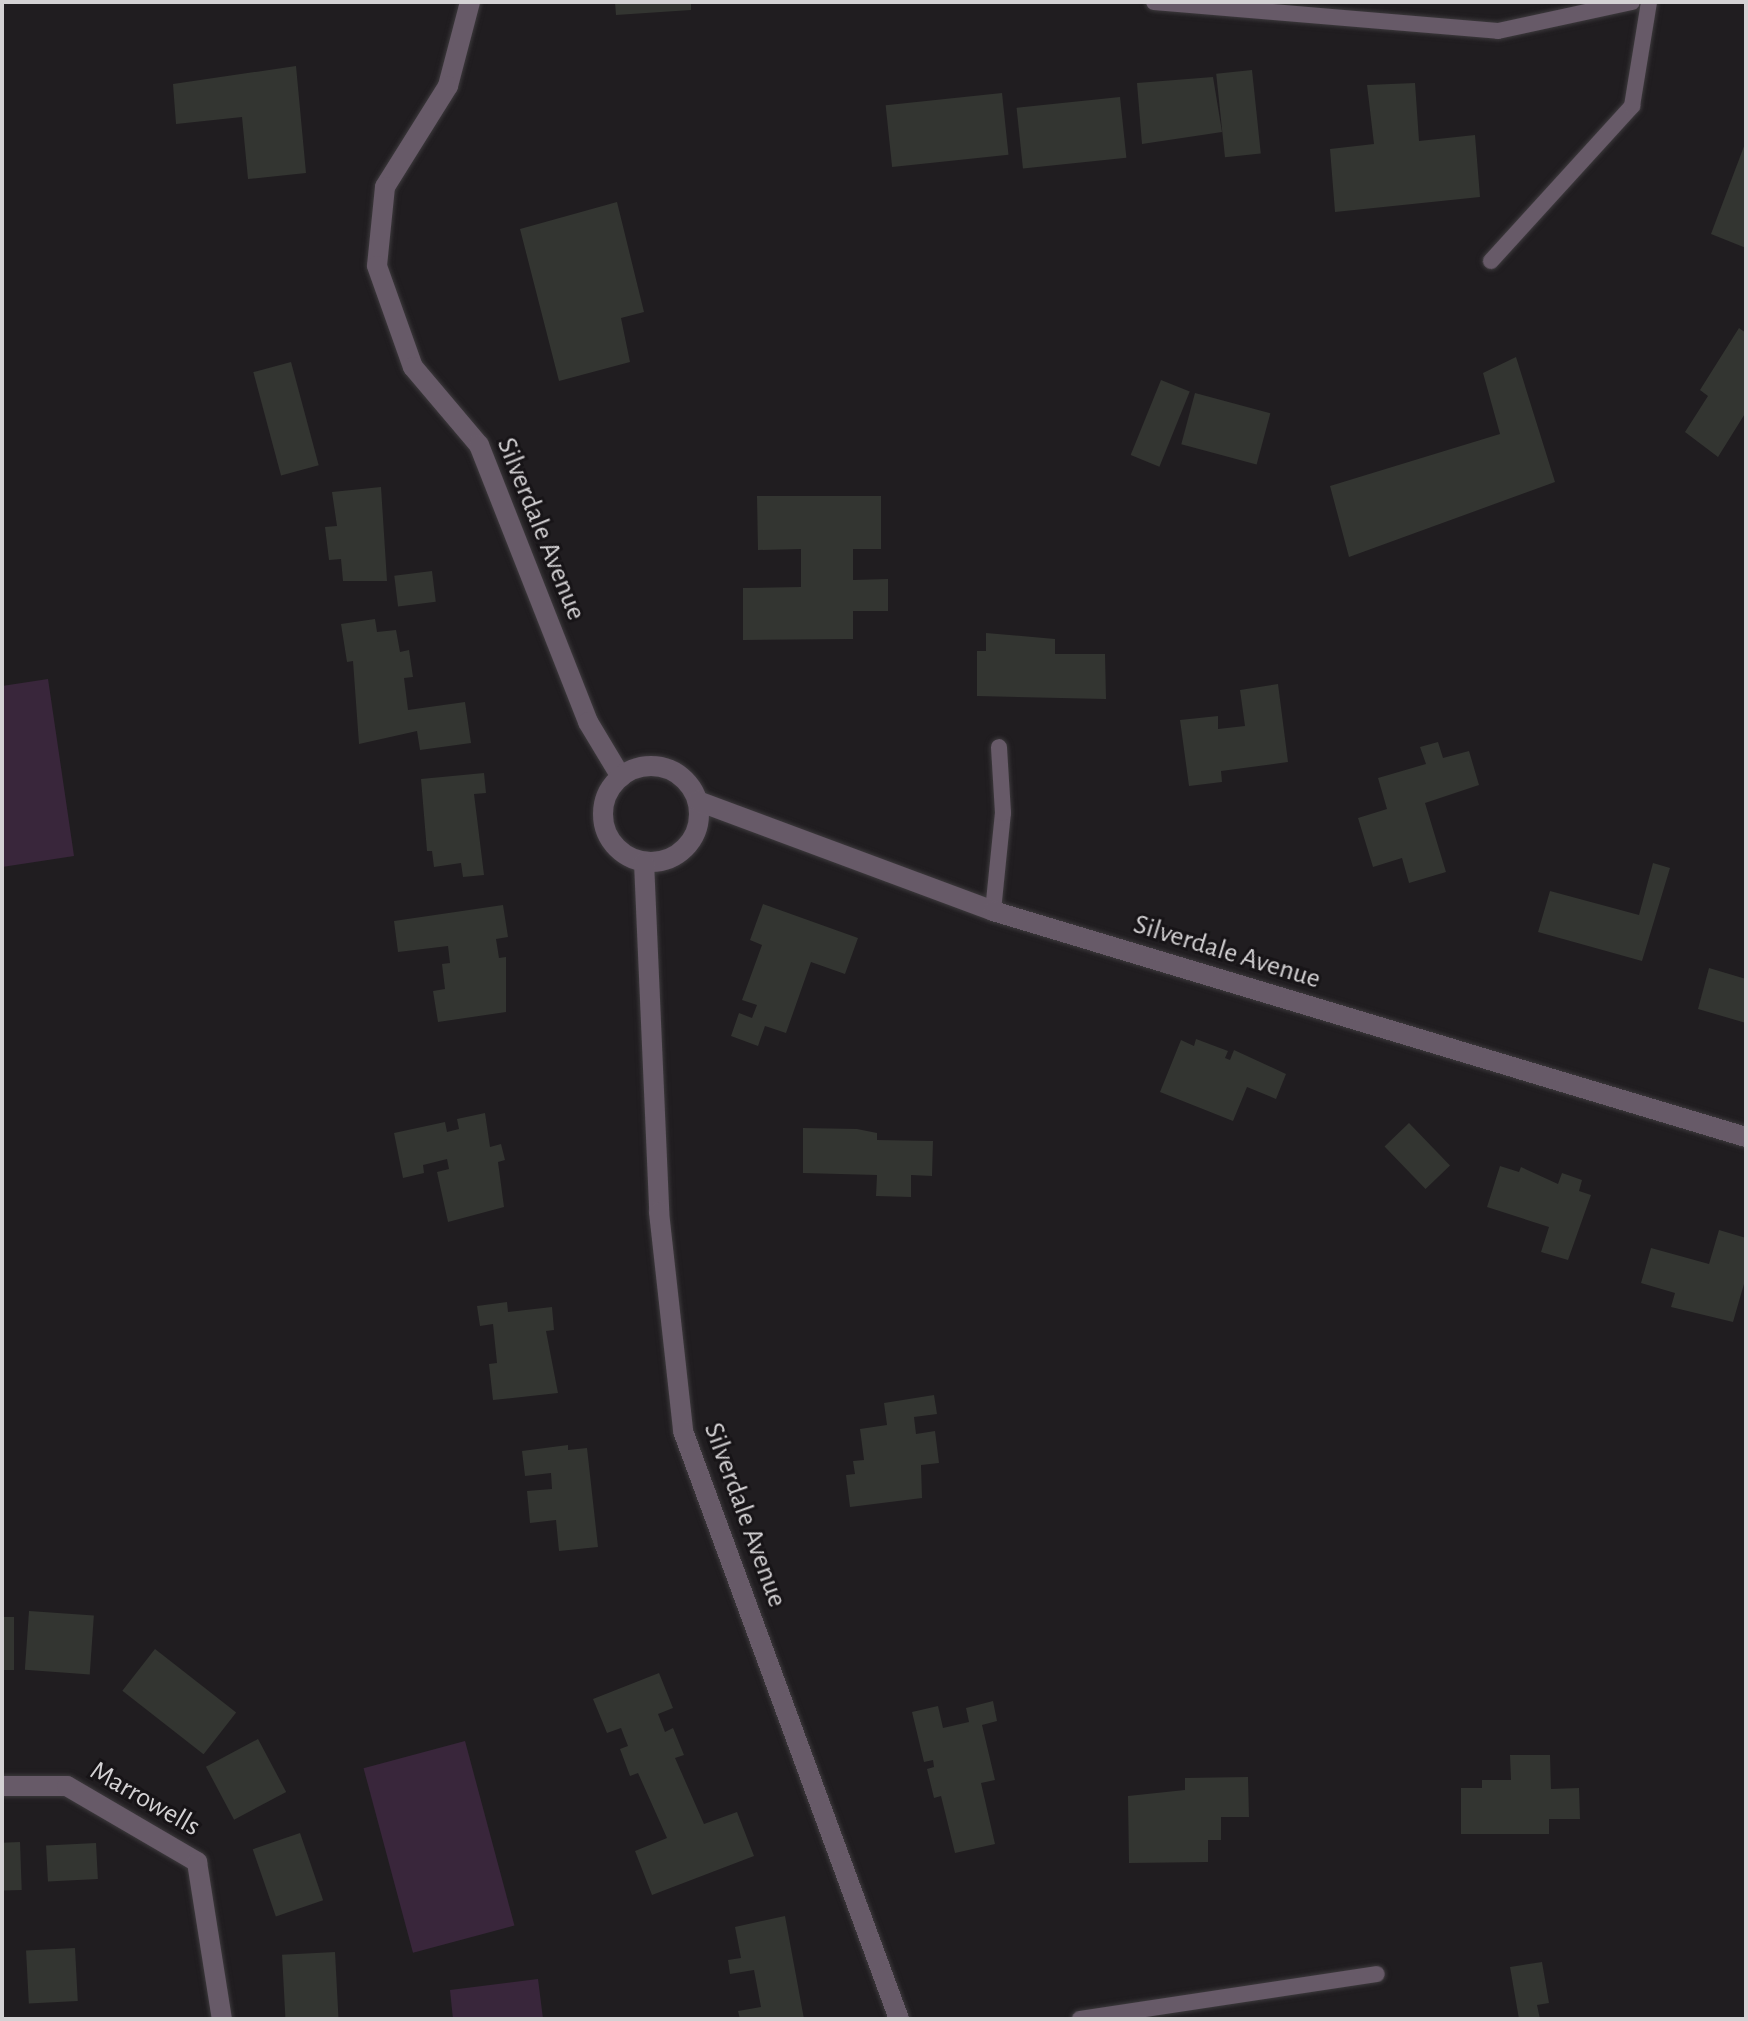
<!DOCTYPE html>
<style>
body{margin:0}
#map{position:relative;width:1748px;height:2021px;overflow:hidden;background:#201d20;font-family:"Alegreya Sans",sans-serif}
div>[style]{position:absolute}
[style*='--x']{left:calc(var(--x)*1px);top:calc(var(--y)*1px);width:calc(var(--w)*1px);rotate:calc(var(--a)*1deg)}
.green>*{inset:0;background:#39263b;transform-origin:0 0}
.building>*{inset:0;background:#333531;transform-origin:0 0}
.roads{filter:drop-shadow(0 0 2px #3d3a3d) drop-shadow(0 0 2px #3d3a3d)}
.lane>*{height:16px;margin:-8px;padding:0 8px;transform-origin:8px;border-radius:8px;background:#675a68}
.street>*{height:20px;margin:-10px;padding:0 10px;transform-origin:10px;border-radius:10px;background:#675a68}
.street>.ring{margin:-10px;padding:0;box-sizing:content-box;background:none;border:20px solid #675a68;border-radius:50%}
span{translate:-50% -50%;white-space:nowrap;text-align:center;line-height:1.15;-webkit-text-stroke:6px #171417;paint-order:stroke}
.street-label{font-size:28px;color:#d4d2d4}
.frame{position:absolute;inset:0;border:4px solid #d4d2d4;pointer-events:none}
</style>
<div id="map">
<div class="green">
<div style="clip-path:polygon(48px 679px,74px 856px,2px 867px,2px 686px)"></div>
<div style="left:465px;top:1741px;width:191px;height:105px;rotate:75deg"></div>
<div style="clip-path:polygon(538px 1979px,543px 2019px,453px 2019px,450px 1990px)"></div>
</div>
<div class="building">
<div style="clip-path:polygon(615px 2px,691px 2px,691px 10px,616px 15px)"></div>
<div style="clip-path:polygon(296px 66px,306px 173px,248px 179px,242px 117px,176px 124px,173px 84px)"></div>
<div style="left:1252px;top:70px;width:84px;height:36px;rotate:84deg"></div>
<div style="clip-path:polygon(1213px 77px,1222px 132px,1142px 144px,1137px 83px)"></div>
<div style="clip-path:polygon(1415px 83px,1419px 141px,1475px 135px,1480px 197px,1335px 212px,1330px 149px,1374px 144px,1367px 85px)"></div>
<div style="left:1002px;top:93px;width:62px;height:117px;rotate:84deg"></div>
<div style="left:1120px;top:97px;width:61px;height:104px;rotate:84deg"></div>
<div style="clip-path:polygon(1746px 141px,1746px 248px,1711px 234px)"></div>
<div style="clip-path:polygon(617px 202px,644px 312px,621px 318px,630px 362px,559px 381px,520px 229px)"></div>
<div style="clip-path:polygon(1739px 328px,1746px 333px,1746px 412px,1718px 457px,1685px 432px,1708px 396px,1700px 390px)"></div>
<div style="clip-path:polygon(1516px 357px,1555px 482px,1349px 557px,1330px 486px,1500px 434px,1483px 373px)"></div>
<div style="left:291px;top:362px;width:107px;height:39px;rotate:75deg"></div>
<div style="left:1161px;top:380px;width:31px;height:81px;rotate:22deg"></div>
<div style="left:1195px;top:393px;width:78px;height:53px;rotate:15deg"></div>
<div style="clip-path:polygon(381px 487px,387px 581px,343px 581px,341px 559px,329px 560px,325px 527px,337px 526px,332px 492px)"></div>
<div style="clip-path:polygon(757px 496px,881px 496px,881px 549px,853px 549px,853px 580px,888px 579px,888px 611px,853px 611px,853px 639px,743px 640px,743px 588px,801px 587px,801px 549px,758px 550px)"></div>
<div style="left:432px;top:571px;width:31px;height:38px;rotate:83deg"></div>
<div style="clip-path:polygon(375px 619px,377px 632px,396px 630px,400px 652px,409px 650px,413px 677px,404px 678px,408px 710px,465px 702px,471px 743px,420px 750px,417px 731px,359px 744px,353px 661px,347px 662px,341px 624px)"></div>
<div style="clip-path:polygon(986px 633px,1055px 639px,1055px 654px,1105px 654px,1106px 699px,977px 696px,977px 651px,986px 651px)"></div>
<div style="clip-path:polygon(1278px 684px,1288px 762px,1221px 771px,1222px 782px,1189px 786px,1180px 720px,1218px 716px,1218px 729px,1245px 726px,1240px 690px)"></div>
<div style="clip-path:polygon(1438px 742px,1443px 758px,1469px 751px,1479px 785px,1425px 803px,1446px 872px,1409px 883px,1402px 858px,1373px 867px,1358px 818px,1387px 809px,1378px 778px,1426px 764px,1420px 747px)"></div>
<div style="clip-path:polygon(484px 773px,486px 793px,474px 794px,484px 875px,463px 877px,461px 863px,434px 867px,432px 851px,427px 851px,421px 779px)"></div>
<div style="clip-path:polygon(1653px 863px,1670px 868px,1642px 961px,1538px 932px,1550px 891px,1639px 915px)"></div>
<div style="clip-path:polygon(763px 904px,858px 938px,845px 974px,811px 962px,786px 1033px,765px 1026px,758px 1046px,731px 1036px,739px 1013px,752px 1018px,757px 1005px,742px 1000px,762px 945px,750px 940px)"></div>
<div style="clip-path:polygon(503px 905px,508px 937px,496px 939px,499px 958px,506px 957px,506px 1012px,438px 1022px,433px 991px,445px 989px,442px 964px,450px 963px,448px 946px,398px 952px,394px 921px)"></div>
<div style="clip-path:polygon(1709px 968px,1746px 979px,1746px 1023px,1698px 1009px)"></div>
<div style="clip-path:polygon(1196px 1039px,1228px 1051px,1225px 1058px,1230px 1060px,1234px 1050px,1286px 1074px,1276px 1099px,1247px 1087px,1233px 1121px,1160px 1092px,1181px 1040px,1194px 1046px)"></div>
<div style="clip-path:polygon(485px 1113px,490px 1147px,501px 1144px,505px 1160px,498px 1162px,504px 1207px,448px 1222px,437px 1172px,449px 1169px,447px 1159px,423px 1165px,424px 1173px,403px 1178px,394px 1133px,445px 1122px,447px 1132px,459px 1129px,457px 1119px)"></div>
<div style="left:1409px;top:1123px;width:59px;height:34px;rotate:46deg"></div>
<div style="clip-path:polygon(803px 1128px,857px 1129px,877px 1133px,877px 1140px,933px 1141px,932px 1176px,911px 1175px,911px 1197px,876px 1196px,877px 1175px,803px 1173px)"></div>
<div style="clip-path:polygon(1500px 1166px,1519px 1172px,1521px 1167px,1558px 1184px,1562px 1173px,1582px 1180px,1579px 1191px,1591px 1195px,1568px 1260px,1541px 1252px,1549px 1227px,1487px 1207px)"></div>
<div style="clip-path:polygon(1719px 1230px,1746px 1238px,1746px 1277px,1733px 1322px,1671px 1307px,1675px 1293px,1641px 1283px,1651px 1248px,1709px 1264px)"></div>
<div style="clip-path:polygon(507px 1302px,508px 1312px,552px 1307px,554px 1330px,546px 1331px,558px 1393px,493px 1400px,489px 1364px,497px 1363px,493px 1324px,480px 1326px,477px 1306px)"></div>
<div style="clip-path:polygon(934px 1395px,937px 1414px,914px 1417px,916px 1434px,935px 1431px,939px 1463px,921px 1465px,922px 1498px,850px 1507px,846px 1475px,855px 1474px,853px 1461px,864px 1460px,860px 1429px,887px 1425px,884px 1403px)"></div>
<div style="clip-path:polygon(568px 1445px,568px 1450px,587px 1448px,598px 1547px,559px 1551px,556px 1520px,530px 1523px,527px 1491px,552px 1489px,551px 1473px,525px 1476px,522px 1451px)"></div>
<div style="left:29px;top:1611px;width:65px;height:59px;rotate:4deg"></div>
<div style="left:2px;top:1617px;width:12px;height:53px"></div>
<div style="left:155px;top:1649px;width:103px;height:53px;rotate:38deg"></div>
<div style="clip-path:polygon(659px 1673px,673px 1708px,658px 1714px,665px 1732px,673px 1728px,684px 1755px,675px 1758px,704px 1824px,737px 1812px,754px 1856px,652px 1895px,635px 1851px,667px 1838px,638px 1773px,630px 1776px,620px 1749px,628px 1746px,621px 1728px,607px 1733px,593px 1699px)"></div>
<div style="clip-path:polygon(993px 1701px,997px 1721px,982px 1725px,995px 1780px,981px 1783px,995px 1844px,955px 1853px,941px 1796px,934px 1798px,927px 1769px,934px 1767px,933px 1760px,924px 1762px,912px 1712px,938px 1706px,943px 1728px,969px 1722px,966px 1708px)"></div>
<div style="left:258px;top:1739px;width:60px;height:59px;rotate:62deg"></div>
<div style="clip-path:polygon(1510px 1755px,1550px 1755px,1551px 1789px,1579px 1788px,1580px 1819px,1549px 1819px,1549px 1834px,1461px 1834px,1461px 1788px,1482px 1788px,1482px 1780px,1511px 1780px)"></div>
<div style="clip-path:polygon(1248px 1777px,1249px 1817px,1221px 1817px,1221px 1840px,1208px 1840px,1208px 1862px,1129px 1863px,1128px 1796px,1185px 1790px,1185px 1778px)"></div>
<div style="left:300px;top:1833px;width:71px;height:50px;rotate:71deg"></div>
<div style="left:20px;top:1842px;width:48px;height:18px;rotate:88deg"></div>
<div style="left:96px;top:1843px;width:36px;height:50px;rotate:87deg"></div>
<div style="clip-path:polygon(785px 1916px,804px 2019px,740px 2019px,738px 2011px,761px 2007px,754px 1970px,730px 1974px,728px 1960px,741px 1958px,735px 1927px)"></div>
<div style="left:75px;top:1948px;width:53px;height:49px;rotate:87deg"></div>
<div style="left:335px;top:1952px;width:67px;height:53px;rotate:87deg"></div>
<div style="clip-path:polygon(1542px 1962px,1549px 2003px,1537px 2005px,1540px 2019px,1519px 2019px,1510px 1967px)"></div>
</div>
<div class="roads">
<div class="lane">
<div style="--x:1154;--y:2;--w:345;--a:4.8"></div>
<div style="--x:1498;--y:31;--w:137;--a:-12.2"></div>
<div style="--x:1491;--y:261;--w:210;--a:-47.7"></div>
<div style="--x:1632;--y:106;--w:105;--a:-80.7"></div>
<div style="--x:993;--y:911;--w:99;--a:-84.2"></div>
<div style="--x:1003;--y:813;--w:66;--a:-93.5"></div>
<div style="--x:1080;--y:2019;--w:300;--a:-8.6"></div>
</div>
<div class="street">
<div style="--x:470;--y:2;--w:87;--a:104.7"></div>
<div style="--x:448;--y:86;--w:119;--a:122"></div>
<div style="--x:385;--y:187;--w:79;--a:95.8"></div>
<div style="--x:377;--y:266;--w:107;--a:70.4"></div>
<div style="--x:413;--y:367;--w:102;--a:49.8"></div>
<div style="--x:479;--y:445;--w:298;--a:68.5"></div>
<div style="--x:588;--y:722;--w:64;--a:59"></div>
<div class="ring" style="left:603px;top:766px;width:76px;height:76px"></div>
<div style="--x:698;--y:801;--w:315;--a:20.4"></div>
<div style="--x:993;--y:911;--w:786;--a:16.71"></div>
<div style="--x:644;--y:862;--w:350;--a:87.5"></div>
<div style="--x:659;--y:1212;--w:220;--a:83.7"></div>
<div style="--x:683;--y:1431;--w:626;--a:69.83"></div>
<div style="--x:2;--y:1786;--w:65;--a:0"></div>
<div style="--x:67;--y:1786;--w:151;--a:30.3"></div>
<div style="--x:197;--y:1862;--w:159;--a:81"></div>
</div>
</div>
<div class="street-label">
<span style="left:541px;top:529px;rotate:68deg">Silverdale Avenue</span>
<span style="left:1227px;top:952px;rotate:17deg">Silverdale Avenue</span>
<span style="left:745px;top:1515px;rotate:70deg">Silverdale Avenue</span>
<span style="left:145px;top:1799px;rotate:30deg">Marrowells</span>
</div>
<div class="frame"></div>
</div>
